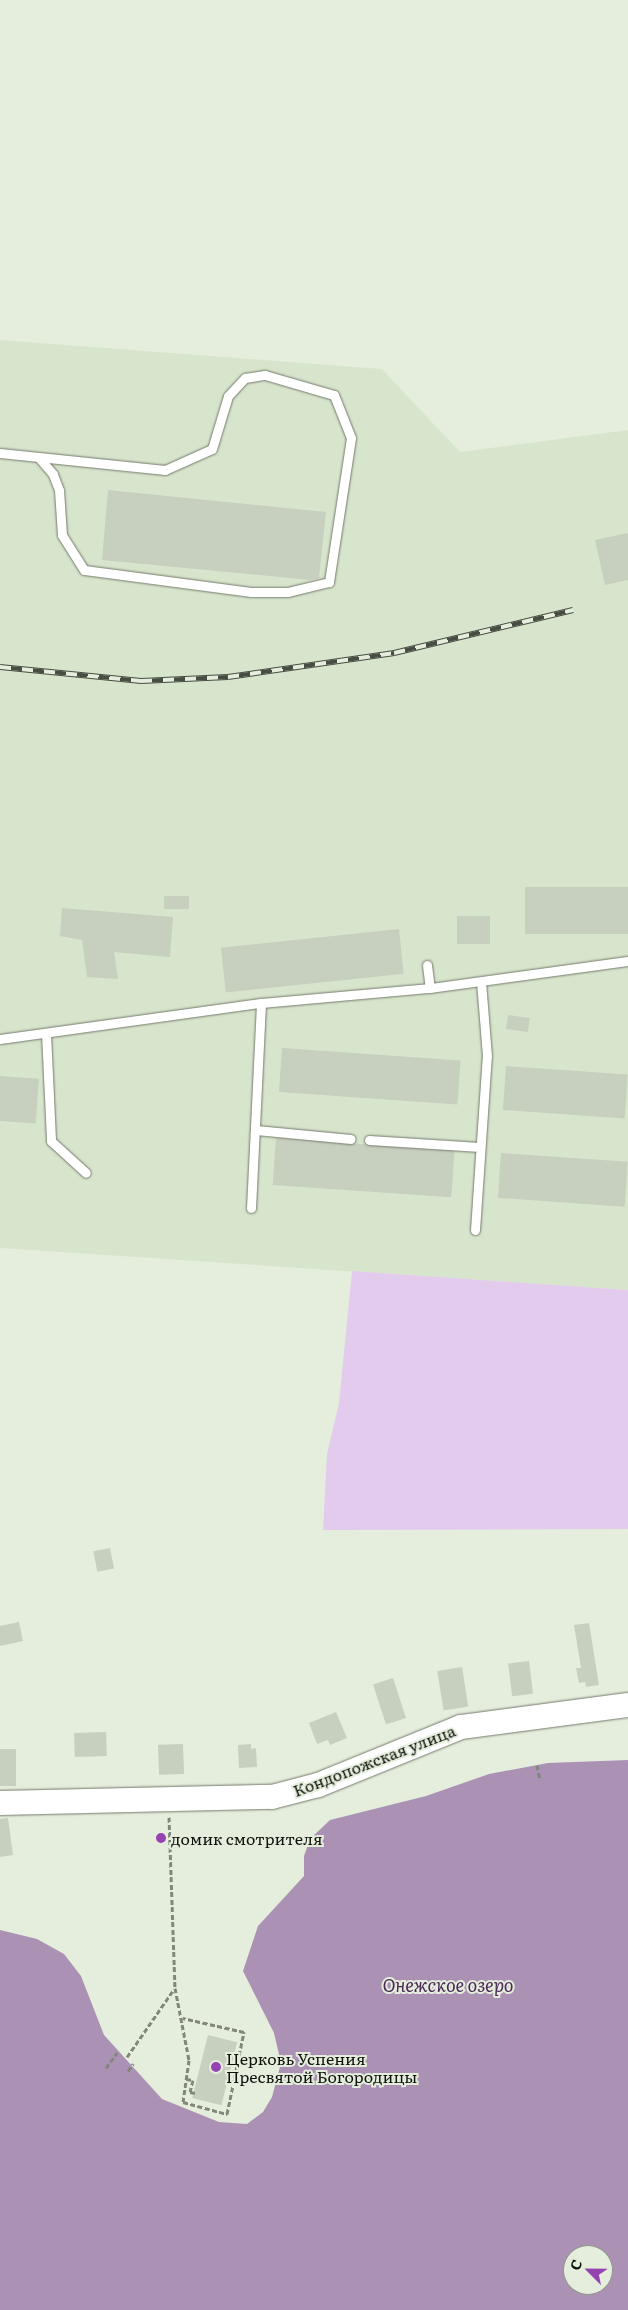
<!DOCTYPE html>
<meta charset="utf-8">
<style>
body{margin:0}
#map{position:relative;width:628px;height:2310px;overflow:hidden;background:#e5eedd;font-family:Literata,serif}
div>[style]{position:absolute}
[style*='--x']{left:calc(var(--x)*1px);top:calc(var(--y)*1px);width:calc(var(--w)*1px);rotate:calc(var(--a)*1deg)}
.built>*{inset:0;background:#d8e5cd}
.green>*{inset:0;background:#e3cbed}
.water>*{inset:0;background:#ab92b5}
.building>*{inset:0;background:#c7cfbf;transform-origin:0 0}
.path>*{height:3px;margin-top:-1.5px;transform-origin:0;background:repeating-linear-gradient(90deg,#81877b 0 5px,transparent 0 7.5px)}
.roads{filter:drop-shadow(0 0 1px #737a6b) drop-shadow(0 0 1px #737a6b)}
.lane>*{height:9px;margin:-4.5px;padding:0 4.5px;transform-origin:4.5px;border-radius:4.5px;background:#fff}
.secondary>*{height:24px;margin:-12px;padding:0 12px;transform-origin:12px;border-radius:12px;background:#fff}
.rail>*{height:5.5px;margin-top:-2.75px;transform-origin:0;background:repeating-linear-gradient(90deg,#e5eedd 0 11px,#484d44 0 22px);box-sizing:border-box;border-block:1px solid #484d44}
.dots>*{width:14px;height:14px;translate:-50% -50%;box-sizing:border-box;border:2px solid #e5eedd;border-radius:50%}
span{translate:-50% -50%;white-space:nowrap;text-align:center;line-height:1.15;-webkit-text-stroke:4px #e5eedd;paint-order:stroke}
.street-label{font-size:16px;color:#10130d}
.poi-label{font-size:16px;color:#10130d}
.left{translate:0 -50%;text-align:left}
.water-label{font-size:18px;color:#4a2857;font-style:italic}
.north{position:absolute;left:563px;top:2245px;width:50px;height:50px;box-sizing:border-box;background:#e5eedd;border:1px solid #90968a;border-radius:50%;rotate:293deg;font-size:14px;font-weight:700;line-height:20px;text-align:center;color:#10130d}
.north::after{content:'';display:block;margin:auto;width:18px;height:22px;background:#9543b1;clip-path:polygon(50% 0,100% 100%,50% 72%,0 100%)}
</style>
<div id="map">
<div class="built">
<div style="clip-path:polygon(0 340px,382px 369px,460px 452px,628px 430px,628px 1290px,0 1248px)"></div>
</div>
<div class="green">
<div style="clip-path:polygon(352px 1271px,628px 1290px,628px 1529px,323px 1530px,327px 1454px,339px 1403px)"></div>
</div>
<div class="water">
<div style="clip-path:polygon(evenodd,628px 1760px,628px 2310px,0 2310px,0 1930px,37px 1939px,64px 1954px,81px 1976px,104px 2035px,162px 2099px,219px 2122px,247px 2124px,263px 2112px,272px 2097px,281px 2063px,274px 2033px,243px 1971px,258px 1926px,304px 1876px,304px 1856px,310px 1839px,330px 1820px,426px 1796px,489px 1774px,548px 1763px,628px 1760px,573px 2255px,603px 2255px,603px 2285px,573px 2285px,573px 2255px)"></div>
</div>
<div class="building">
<div style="clip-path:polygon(108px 490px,326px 512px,319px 578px,310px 580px,102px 560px)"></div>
<div style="clip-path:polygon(628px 533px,628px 580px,605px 585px,595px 540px)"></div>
<div style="left:628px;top:887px;width:47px;height:103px;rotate:90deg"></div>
<div style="left:189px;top:896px;width:13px;height:25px;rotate:90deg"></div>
<div style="clip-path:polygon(62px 908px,173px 917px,170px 957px,114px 952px,118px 979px,87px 977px,82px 940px,60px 936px)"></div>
<div style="left:457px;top:916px;width:33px;height:28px"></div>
<div style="left:399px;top:929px;width:45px;height:179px;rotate:84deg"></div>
<div style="left:508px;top:1015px;width:22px;height:14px;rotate:8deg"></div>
<div style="left:282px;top:1048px;width:179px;height:44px;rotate:4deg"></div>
<div style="left:506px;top:1066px;width:122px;height:44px;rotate:4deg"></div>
<div style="left:0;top:1076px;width:39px;height:45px;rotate:4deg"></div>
<div style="left:276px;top:1138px;width:179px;height:47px;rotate:4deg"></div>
<div style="left:501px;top:1153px;width:127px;height:45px;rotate:4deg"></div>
<div style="left:110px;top:1548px;width:21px;height:17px;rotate:79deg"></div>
<div style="clip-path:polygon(19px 1622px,23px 1641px,0 1646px,0 1626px)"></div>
<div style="clip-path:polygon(589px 1623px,599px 1685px,586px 1687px,585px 1682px,579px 1683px,576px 1668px,581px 1668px,574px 1625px)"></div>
<div style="left:529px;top:1661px;width:33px;height:21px;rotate:83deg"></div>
<div style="left:462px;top:1667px;width:40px;height:25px;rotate:81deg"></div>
<div style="left:393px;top:1678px;width:42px;height:21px;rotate:72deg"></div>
<div style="clip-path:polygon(336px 1712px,347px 1738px,330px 1745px,328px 1740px,317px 1744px,309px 1723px)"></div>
<div style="left:106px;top:1732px;width:24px;height:32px;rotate:88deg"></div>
<div style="left:183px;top:1744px;width:30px;height:25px;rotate:88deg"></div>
<div style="clip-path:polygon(251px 1744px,251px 1749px,256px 1748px,257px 1767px,239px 1768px,238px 1745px)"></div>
<div style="left:0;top:1749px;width:16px;height:37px"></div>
<div style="clip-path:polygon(8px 1818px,13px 1855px,0 1857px,0 1819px)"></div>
<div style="left:208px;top:2035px;width:30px;height:65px;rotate:14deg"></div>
</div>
<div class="path">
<div style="--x:537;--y:1765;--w:15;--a:79"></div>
<div style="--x:169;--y:1817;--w:171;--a:88"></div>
<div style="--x:175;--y:1988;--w:73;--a:79"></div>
<div style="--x:189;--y:2060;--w:42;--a:98.1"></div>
<div style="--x:183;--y:2102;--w:46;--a:15.3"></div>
<div style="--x:227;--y:2114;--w:84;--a:-78.3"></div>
<div style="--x:244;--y:2032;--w:63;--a:-167.1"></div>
<div style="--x:127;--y:2057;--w:83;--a:-55.3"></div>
<div style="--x:106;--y:2068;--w:19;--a:-54"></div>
<div style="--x:128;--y:2071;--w:9;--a:-54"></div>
<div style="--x:186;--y:2079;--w:7;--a:8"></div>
<div style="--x:193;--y:2080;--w:12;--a:104"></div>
<div style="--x:190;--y:2092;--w:5;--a:11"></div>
</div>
<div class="roads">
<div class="lane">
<div style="--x:0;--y:453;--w:166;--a:5.9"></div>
<div style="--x:165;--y:470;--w:51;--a:-24.1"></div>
<div style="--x:212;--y:449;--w:55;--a:-73.2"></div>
<div style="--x:228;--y:396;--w:25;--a:-47"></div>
<div style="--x:245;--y:378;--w:20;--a:-9"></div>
<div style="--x:265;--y:375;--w:72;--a:16.2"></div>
<div style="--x:334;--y:395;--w:46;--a:68.4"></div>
<div style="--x:351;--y:438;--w:146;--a:98.7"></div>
<div style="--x:329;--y:582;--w:42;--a:166.3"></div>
<div style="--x:288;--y:592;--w:37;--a:180"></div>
<div style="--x:251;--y:592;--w:168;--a:-172.5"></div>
<div style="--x:84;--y:570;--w:41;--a:-122.2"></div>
<div style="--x:62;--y:535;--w:45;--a:-93.8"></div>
<div style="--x:59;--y:490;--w:17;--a:-111"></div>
<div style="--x:53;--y:474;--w:21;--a:-131"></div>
<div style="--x:427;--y:965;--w:23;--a:83"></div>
<div style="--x:46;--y:1033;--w:108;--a:87.3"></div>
<div style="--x:51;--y:1141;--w:47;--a:42.4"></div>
<div style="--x:0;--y:1039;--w:263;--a:-7.9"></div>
<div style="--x:261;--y:1003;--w:170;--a:-5.1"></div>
<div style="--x:430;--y:988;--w:200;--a:-7.8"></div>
<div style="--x:256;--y:1130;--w:95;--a:5.4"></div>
<div style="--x:369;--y:1140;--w:111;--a:3.6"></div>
<div style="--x:251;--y:1208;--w:205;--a:-87.2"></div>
<div style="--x:475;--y:1230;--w:174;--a:-86.1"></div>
<div style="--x:487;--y:1056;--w:74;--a:-94.6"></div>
</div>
<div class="secondary">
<div style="--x:0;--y:1803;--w:272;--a:-1.3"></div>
<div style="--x:272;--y:1797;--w:48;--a:-14.6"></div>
<div style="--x:318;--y:1785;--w:154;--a:-22.1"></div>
<div style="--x:461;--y:1727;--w:168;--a:-7.5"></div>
</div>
</div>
<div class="rail">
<div style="--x:0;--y:667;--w:142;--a:5.7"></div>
<div style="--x:141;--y:681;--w:87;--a:-2.6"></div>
<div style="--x:228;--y:677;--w:168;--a:-8.2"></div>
<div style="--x:394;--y:653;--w:184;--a:-13.5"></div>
</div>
<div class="dots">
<div style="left:161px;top:1838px;background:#9543b1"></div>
<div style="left:216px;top:2067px;background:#9543b1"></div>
</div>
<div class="street-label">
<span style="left:374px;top:1760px;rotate:-21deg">Кондопожская улица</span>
</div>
<div class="poi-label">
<span class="left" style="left:171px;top:1838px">домик смотрителя</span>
<span class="left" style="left:226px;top:2067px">Церковь Успения<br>Пресвятой Богородицы</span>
</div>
<div class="water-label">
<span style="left:448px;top:1985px">Онежское озеро</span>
</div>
<div class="north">С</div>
</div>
